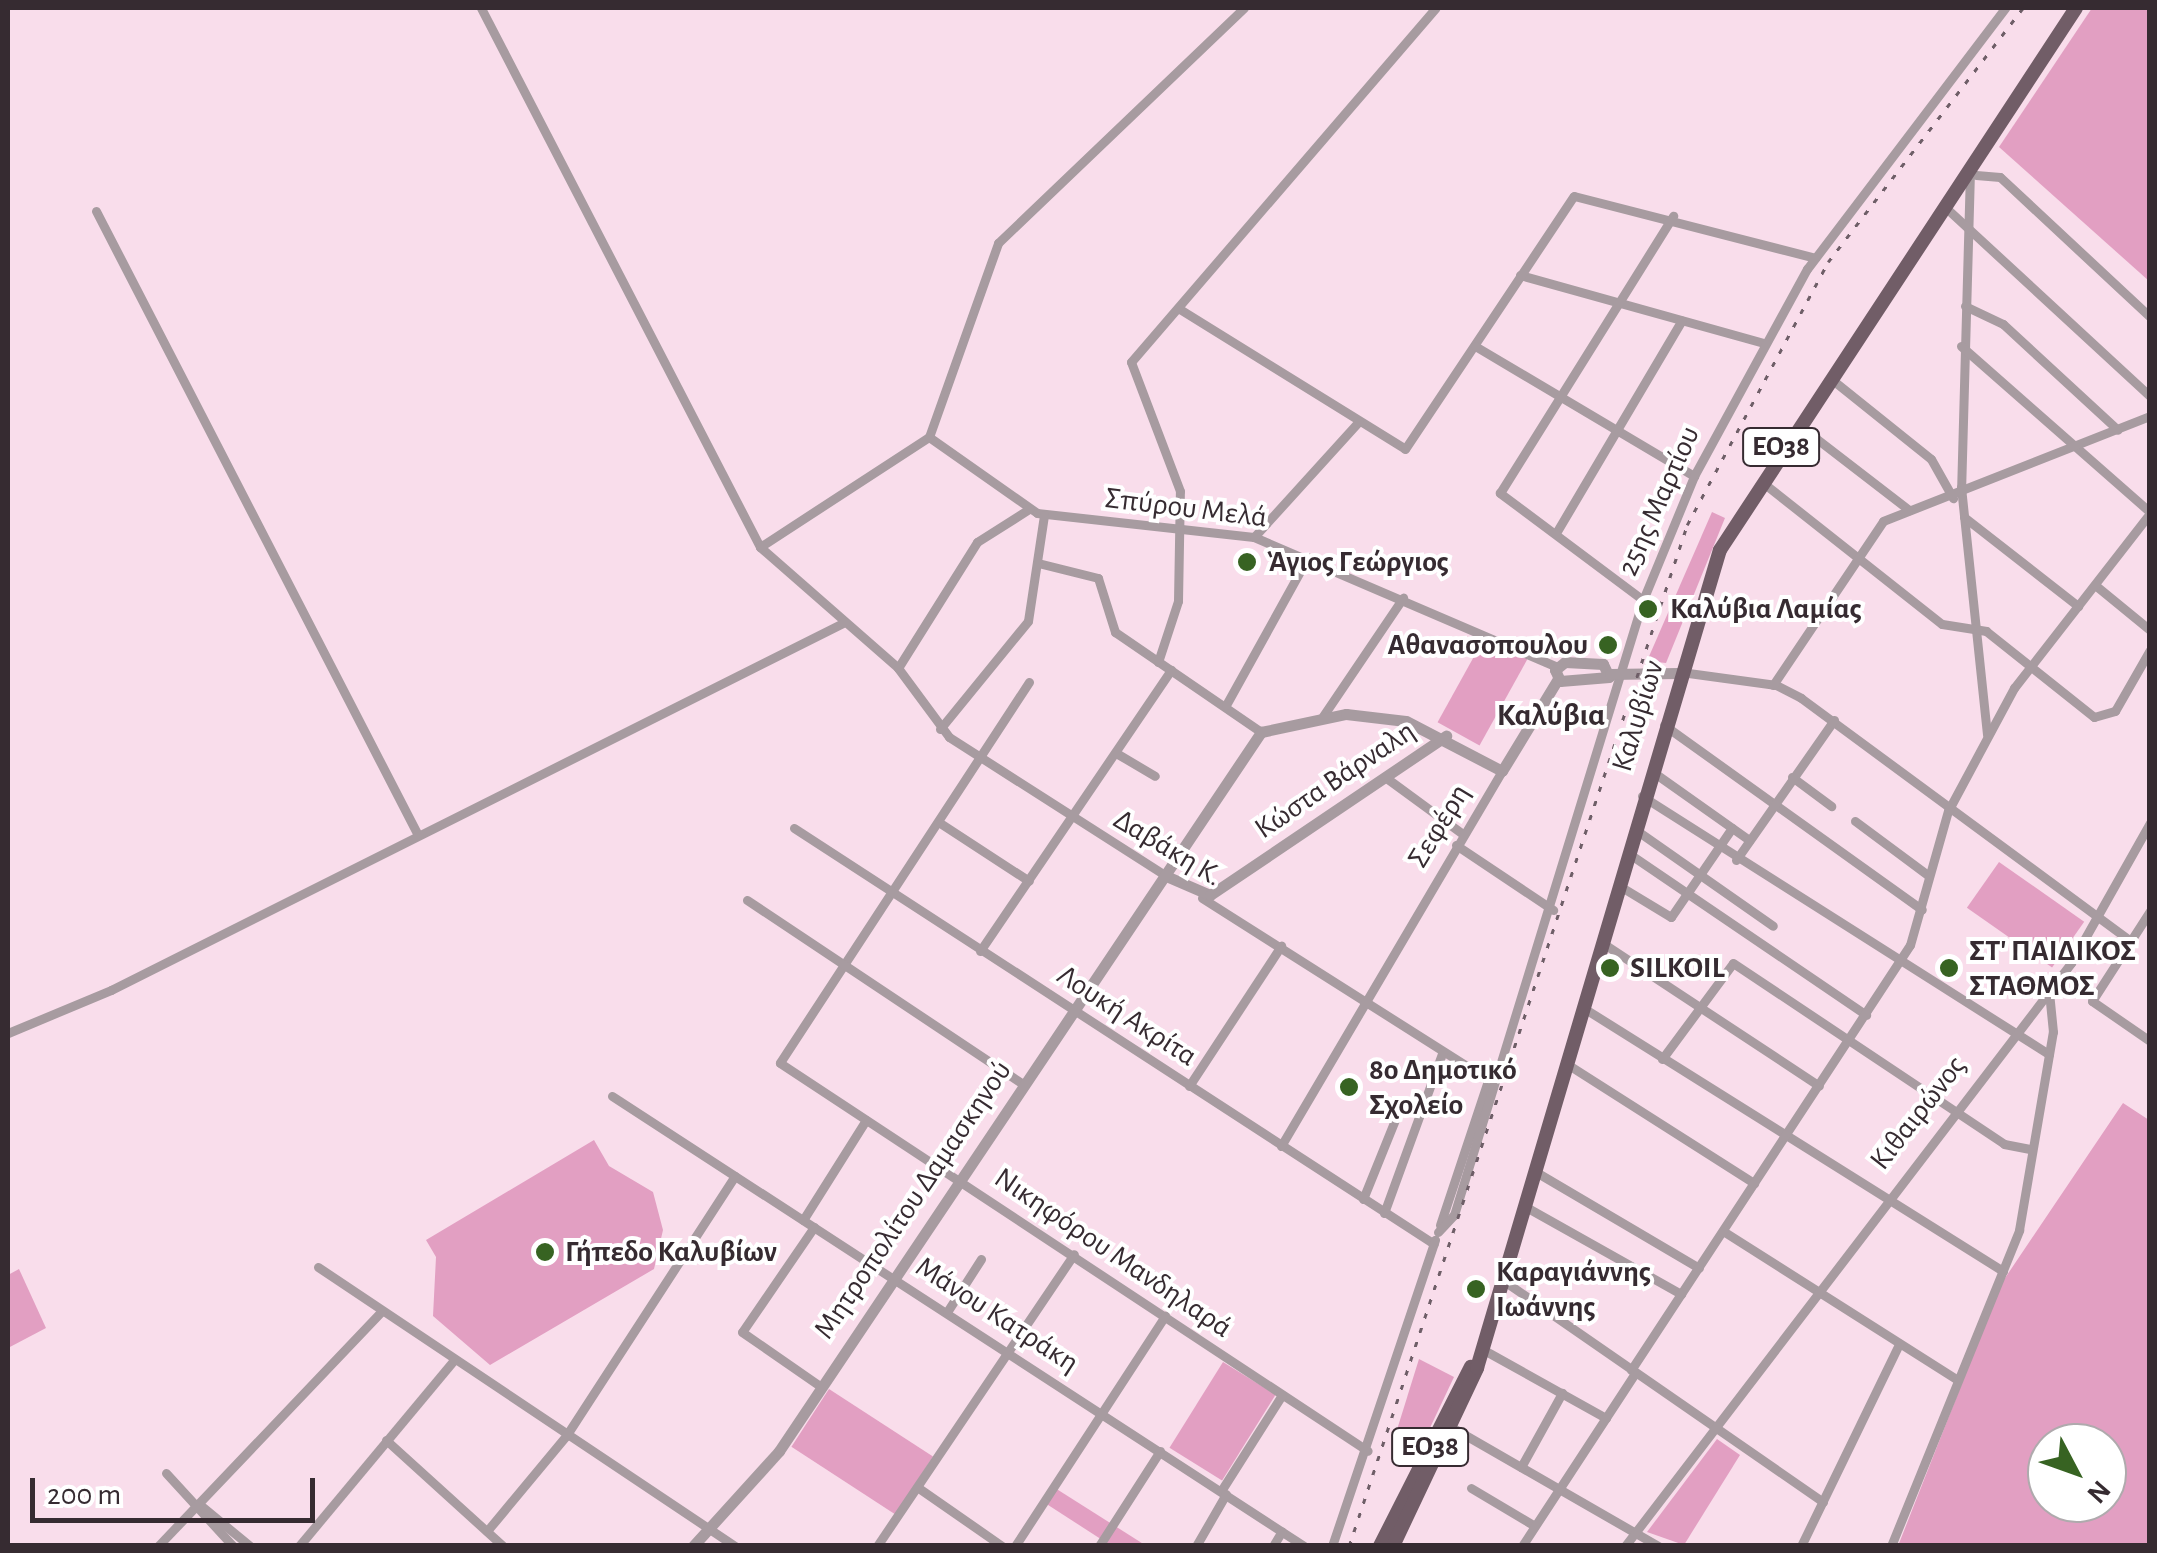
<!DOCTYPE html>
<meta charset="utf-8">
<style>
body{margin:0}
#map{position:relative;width:2157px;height:1553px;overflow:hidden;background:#f9ddeb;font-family:"Alegreya Sans",sans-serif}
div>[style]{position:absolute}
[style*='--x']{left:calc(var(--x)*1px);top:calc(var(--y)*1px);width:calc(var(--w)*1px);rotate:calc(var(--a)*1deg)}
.green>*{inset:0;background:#e29fc2;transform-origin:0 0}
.minor>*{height:9px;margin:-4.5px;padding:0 4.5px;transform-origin:4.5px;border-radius:4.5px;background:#a79ba0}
.tertiary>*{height:11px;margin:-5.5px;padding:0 5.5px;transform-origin:5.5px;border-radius:5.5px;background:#a79ba0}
.primary>*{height:14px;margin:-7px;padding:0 7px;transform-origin:7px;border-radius:7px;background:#715d67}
.rail>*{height:2.5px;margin-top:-1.25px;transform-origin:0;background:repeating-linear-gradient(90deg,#6e5e67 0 5px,transparent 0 15px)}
.dots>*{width:28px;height:28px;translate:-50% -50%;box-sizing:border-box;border:5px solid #fff;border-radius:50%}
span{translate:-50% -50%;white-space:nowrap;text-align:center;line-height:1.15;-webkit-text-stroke:8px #fff;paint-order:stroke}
.shield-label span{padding:2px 8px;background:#fff;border:2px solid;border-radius:8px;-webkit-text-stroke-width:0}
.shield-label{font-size:28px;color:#362b31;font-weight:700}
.street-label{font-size:30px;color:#362b31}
.poi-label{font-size:30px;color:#362b31;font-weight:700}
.left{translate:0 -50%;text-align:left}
.right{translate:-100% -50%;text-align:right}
.neighbourhood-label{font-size:32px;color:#362b31;font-weight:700}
.frame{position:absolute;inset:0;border:10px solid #362b31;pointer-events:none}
.north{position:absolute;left:2027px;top:1423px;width:100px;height:100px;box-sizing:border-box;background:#fff;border:2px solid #afaaad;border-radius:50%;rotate:131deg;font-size:28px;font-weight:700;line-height:40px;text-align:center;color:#362b31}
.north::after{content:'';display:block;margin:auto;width:35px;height:45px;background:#376322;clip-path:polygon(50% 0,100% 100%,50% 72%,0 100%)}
.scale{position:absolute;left:30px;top:1478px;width:285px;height:45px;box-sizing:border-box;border:5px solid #362b31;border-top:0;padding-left:12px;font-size:30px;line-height:35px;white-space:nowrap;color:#362b31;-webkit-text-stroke:8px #fff;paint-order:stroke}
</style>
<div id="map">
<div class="green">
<div style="clip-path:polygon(2092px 8px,2149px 8px,2149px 281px,1999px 147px)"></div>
<div style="clip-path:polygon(1712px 512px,1725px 518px,1666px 663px,1647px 661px)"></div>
<div style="left:1487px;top:633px;width:48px;height:102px;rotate:29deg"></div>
<div style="left:1999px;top:862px;width:104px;height:56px;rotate:35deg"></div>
<div style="clip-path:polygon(evenodd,2123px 1103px,2149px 1120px,2149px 1545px,1898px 1546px,2001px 1284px,2123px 1103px,2047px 1443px,2107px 1443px,2107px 1503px,2047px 1503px,2047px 1443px)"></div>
<div style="clip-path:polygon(594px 1140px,609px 1166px,653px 1192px,663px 1230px,654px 1269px,490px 1365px,433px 1316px,436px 1257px,426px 1240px)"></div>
<div style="clip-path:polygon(19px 1269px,46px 1328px,8px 1348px,8px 1275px)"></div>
<div style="clip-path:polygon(1419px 1359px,1454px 1377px,1420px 1449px,1395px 1436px)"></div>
<div style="left:1223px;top:1362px;width:62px;height:101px;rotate:32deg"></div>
<div style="left:829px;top:1389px;width:124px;height:69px;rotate:33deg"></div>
<div style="clip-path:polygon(1717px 1439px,1740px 1455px,1684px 1545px,1647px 1532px)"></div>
<div style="clip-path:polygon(1055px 1488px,1145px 1545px,1110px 1545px,1045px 1503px)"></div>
</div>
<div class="minor">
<div style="--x:481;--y:8;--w:607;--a:62.63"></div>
<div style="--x:760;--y:547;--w:184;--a:41.2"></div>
<div style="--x:898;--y:668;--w:86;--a:53.5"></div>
<div style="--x:949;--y:737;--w:258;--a:32.6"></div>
<div style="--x:1970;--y:171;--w:316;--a:91.6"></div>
<div style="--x:1961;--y:487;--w:249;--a:84"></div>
<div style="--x:1976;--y:175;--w:24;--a:5"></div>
<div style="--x:2000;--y:177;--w:205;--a:43"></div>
<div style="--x:1945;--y:207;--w:279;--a:42.7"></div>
<div style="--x:96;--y:211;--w:702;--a:62.71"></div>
<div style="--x:1520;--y:275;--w:253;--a:15.6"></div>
<div style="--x:1965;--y:306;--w:42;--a:25.3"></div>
<div style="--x:2003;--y:324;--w:156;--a:42.7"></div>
<div style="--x:1178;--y:308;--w:267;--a:31.8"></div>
<div style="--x:1405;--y:449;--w:304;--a:-56.3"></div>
<div style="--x:1574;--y:196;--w:249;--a:14.4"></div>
<div style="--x:1475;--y:346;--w:255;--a:30.7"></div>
<div style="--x:1961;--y:346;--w:252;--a:41.3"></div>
<div style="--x:1830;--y:378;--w:129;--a:38.7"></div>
<div style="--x:1931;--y:459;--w:45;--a:60.6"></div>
<div style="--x:1800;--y:426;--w:138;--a:37.6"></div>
<div style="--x:929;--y:437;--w:132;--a:35.1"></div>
<div style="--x:1037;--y:513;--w:218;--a:6.3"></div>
<div style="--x:1254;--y:537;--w:330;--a:23.2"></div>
<div style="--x:1762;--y:482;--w:229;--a:38.3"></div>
<div style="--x:1942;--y:624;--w:45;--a:9"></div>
<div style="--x:1986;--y:631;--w:138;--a:38.5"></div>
<div style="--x:2094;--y:717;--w:22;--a:-16"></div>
<div style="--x:2115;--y:711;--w:70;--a:-60.2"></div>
<div style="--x:1964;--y:517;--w:145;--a:38"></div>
<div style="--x:1556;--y:533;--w:247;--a:-59.4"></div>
<div style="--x:1254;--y:537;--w:156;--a:-47.8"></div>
<div style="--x:760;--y:547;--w:202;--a:-33.1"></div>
<div style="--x:929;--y:437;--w:206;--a:-70.4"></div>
<div style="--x:998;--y:243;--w:340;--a:-43.7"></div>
<div style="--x:1038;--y:563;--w:62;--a:14"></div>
<div style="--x:1098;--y:578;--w:57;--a:72.5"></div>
<div style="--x:1115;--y:632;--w:177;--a:34.4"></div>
<div style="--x:2095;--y:585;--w:71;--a:39.3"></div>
<div style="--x:1643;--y:600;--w:179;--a:-143.2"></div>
<div style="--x:1500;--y:493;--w:327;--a:-58"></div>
<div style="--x:1158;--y:662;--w:64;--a:-71.8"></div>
<div style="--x:1178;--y:601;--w:110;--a:-89"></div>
<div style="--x:1180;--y:491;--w:138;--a:-110.8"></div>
<div style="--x:1131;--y:362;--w:467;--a:-49.3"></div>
<div style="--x:898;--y:668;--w:149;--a:-57.9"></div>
<div style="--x:977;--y:542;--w:62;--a:-32.4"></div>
<div style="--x:1681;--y:672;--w:96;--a:7.8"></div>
<div style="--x:1776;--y:685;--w:28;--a:27"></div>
<div style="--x:1801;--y:698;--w:408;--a:36.4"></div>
<div style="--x:1029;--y:682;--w:455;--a:123.2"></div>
<div style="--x:780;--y:1063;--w:704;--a:33.42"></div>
<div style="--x:1773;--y:685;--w:197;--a:-56.1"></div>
<div style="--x:1883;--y:521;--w:287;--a:-21.5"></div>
<div style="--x:1226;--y:705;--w:169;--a:-61"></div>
<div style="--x:1323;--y:716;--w:143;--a:-55.9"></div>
<div style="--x:1664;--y:725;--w:317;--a:35.6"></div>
<div style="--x:940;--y:729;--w:139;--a:-50.8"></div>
<div style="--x:1028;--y:621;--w:107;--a:-81.4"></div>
<div style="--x:1116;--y:753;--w:45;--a:30.5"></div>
<div style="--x:1653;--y:772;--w:118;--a:35.3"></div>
<div style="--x:1385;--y:777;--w:97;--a:36.2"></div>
<div style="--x:1792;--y:777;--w:49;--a:36.6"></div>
<div style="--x:1642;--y:796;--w:482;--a:32.4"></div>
<div style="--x:1855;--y:821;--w:92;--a:36.6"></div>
<div style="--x:940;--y:823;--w:106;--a:33.1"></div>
<div style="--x:794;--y:828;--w:763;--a:33.02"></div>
<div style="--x:1636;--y:830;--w:167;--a:35"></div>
<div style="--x:1456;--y:845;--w:117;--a:33.8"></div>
<div style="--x:1628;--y:853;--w:288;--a:34.2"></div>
<div style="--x:1736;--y:860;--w:171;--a:-55"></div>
<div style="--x:1618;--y:885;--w:62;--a:31.1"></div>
<div style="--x:1671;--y:917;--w:108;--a:-55.6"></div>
<div style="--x:1202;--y:898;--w:345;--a:32.4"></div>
<div style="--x:747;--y:900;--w:328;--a:33.7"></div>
<div style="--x:2150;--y:911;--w:107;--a:122.8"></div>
<div style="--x:2092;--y:1001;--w:70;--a:34.6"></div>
<div style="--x:1601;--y:942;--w:261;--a:33.4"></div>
<div style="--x:980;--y:951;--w:340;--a:-55.8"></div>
<div style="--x:1582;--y:1007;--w:497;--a:32.1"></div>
<div style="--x:8;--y:1033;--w:112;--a:-22.7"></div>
<div style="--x:111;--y:990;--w:821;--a:-26.63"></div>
<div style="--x:1662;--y:1059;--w:119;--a:-53.5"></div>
<div style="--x:1733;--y:963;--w:326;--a:33.7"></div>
<div style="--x:2004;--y:1144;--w:25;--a:11"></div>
<div style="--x:1567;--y:1064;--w:222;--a:32.5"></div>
<div style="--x:1189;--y:1086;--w:168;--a:-56.7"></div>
<div style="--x:612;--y:1096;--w:825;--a:33.04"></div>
<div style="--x:1281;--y:1146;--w:435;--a:-59.5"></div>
<div style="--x:1536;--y:1172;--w:189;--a:30.5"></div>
<div style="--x:1363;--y:1199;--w:91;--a:-68"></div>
<div style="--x:1526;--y:1207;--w:178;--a:29.3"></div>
<div style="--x:1384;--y:1213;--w:172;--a:-70"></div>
<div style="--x:803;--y:1220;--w:118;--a:-57.8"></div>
<div style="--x:1440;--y:1225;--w:152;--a:-71.6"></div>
<div style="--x:814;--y:1227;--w:127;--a:124.4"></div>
<div style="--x:742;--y:1332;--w:95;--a:34.7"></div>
<div style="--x:1723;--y:1231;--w:278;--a:32.4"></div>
<div style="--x:1438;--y:1232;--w:23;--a:-47"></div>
<div style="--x:1454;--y:1215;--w:643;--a:-72.92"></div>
<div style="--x:1643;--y:600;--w:134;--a:-67.6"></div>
<div style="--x:1694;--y:476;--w:236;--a:-61.4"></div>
<div style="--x:1807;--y:269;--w:328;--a:-52.8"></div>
<div style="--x:318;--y:1267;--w:502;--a:33.79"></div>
<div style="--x:1504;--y:1281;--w:388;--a:34.7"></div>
<div style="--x:947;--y:1312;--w:63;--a:-57.3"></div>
<div style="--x:1482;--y:1349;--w:142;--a:29.1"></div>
<div style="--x:1631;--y:1370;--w:508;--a:-56.72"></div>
<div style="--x:1910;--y:945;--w:139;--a:-74.2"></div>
<div style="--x:1948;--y:811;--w:140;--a:-61.8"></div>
<div style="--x:2014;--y:688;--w:222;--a:-52.1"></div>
<div style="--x:1453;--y:1428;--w:237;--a:29.9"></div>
<div style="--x:386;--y:1440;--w:158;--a:42.2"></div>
<div style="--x:1521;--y:1467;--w:85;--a:-61"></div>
<div style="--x:166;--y:1473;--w:99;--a:47.5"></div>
<div style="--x:1471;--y:1488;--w:74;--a:30.7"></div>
<div style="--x:920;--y:1489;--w:100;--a:34.8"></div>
<div style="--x:1221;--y:1491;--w:114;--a:-57.6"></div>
<div style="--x:199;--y:1504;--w:66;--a:39.5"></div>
<div style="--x:487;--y:1531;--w:124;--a:-50.3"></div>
<div style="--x:566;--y:1436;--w:310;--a:-57"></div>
<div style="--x:158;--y:1546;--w:325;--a:-46.4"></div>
<div style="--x:299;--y:1546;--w:242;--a:-50.2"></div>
<div style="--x:877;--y:1546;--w:352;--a:-56"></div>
<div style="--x:1015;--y:1546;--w:275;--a:-56.9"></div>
<div style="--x:1099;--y:1546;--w:113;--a:-57.3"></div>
<div style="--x:1196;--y:1546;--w:60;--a:-60"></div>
<div style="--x:1273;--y:1546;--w:17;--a:-59"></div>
<div style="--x:1332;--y:1546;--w:323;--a:-71.4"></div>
<div style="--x:1522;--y:1546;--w:207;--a:-56.8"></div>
<div style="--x:1625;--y:1546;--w:734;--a:-52.58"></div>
<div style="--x:2071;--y:963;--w:161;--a:-60.6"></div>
<div style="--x:1801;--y:1546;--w:225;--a:-64.1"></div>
<div style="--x:1891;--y:1546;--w:341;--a:-67.9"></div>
<div style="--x:2019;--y:1230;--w:201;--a:-80.3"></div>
<div style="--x:2053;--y:1032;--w:40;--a:-95.7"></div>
</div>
<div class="tertiary">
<div style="--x:1565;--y:662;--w:38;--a:3"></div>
<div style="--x:1603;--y:664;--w:14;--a:65"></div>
<div style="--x:1609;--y:677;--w:49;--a:175.3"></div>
<div style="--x:1560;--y:681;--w:12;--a:-114"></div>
<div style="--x:1555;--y:670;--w:13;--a:-39"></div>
<div style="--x:1610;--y:674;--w:68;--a:-0.8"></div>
<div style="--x:1166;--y:876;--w:48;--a:23.4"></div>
<div style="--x:1210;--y:895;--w:285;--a:-34"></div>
<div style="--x:693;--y:1546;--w:128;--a:-47.8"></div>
<div style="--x:779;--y:1451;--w:866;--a:-56.16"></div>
<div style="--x:1261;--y:732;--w:87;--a:-12"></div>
<div style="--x:1346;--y:714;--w:60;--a:6.7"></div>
<div style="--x:1406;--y:721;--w:108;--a:27.5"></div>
<div style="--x:1502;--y:771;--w:108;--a:-58.7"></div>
</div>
<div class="primary">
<div style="--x:1380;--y:1546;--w:201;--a:-63.1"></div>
<div style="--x:1393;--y:1546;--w:197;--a:-64.7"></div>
<div style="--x:1477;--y:1368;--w:853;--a:-73.46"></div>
<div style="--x:1720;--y:550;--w:648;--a:-56.7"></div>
</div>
<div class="rail">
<div style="--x:1349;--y:1546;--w:1075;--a:-71.68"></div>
<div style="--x:1687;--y:525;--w:298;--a:-61.8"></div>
<div style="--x:1828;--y:262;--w:320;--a:-52.5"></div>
</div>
<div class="dots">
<div style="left:1247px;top:562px;background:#376322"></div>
<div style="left:1648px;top:609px;background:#376322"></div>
<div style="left:1608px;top:645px;background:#376322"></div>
<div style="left:1610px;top:968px;background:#376322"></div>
<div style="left:1949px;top:968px;background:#376322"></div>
<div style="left:1349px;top:1087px;background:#376322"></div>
<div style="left:545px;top:1252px;background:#376322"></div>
<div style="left:1476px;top:1289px;background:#376322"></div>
</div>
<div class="shield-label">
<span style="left:1781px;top:447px">ΕΟ38</span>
<span style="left:1430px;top:1447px">ΕΟ38</span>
</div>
<div class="street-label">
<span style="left:1659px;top:501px;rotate:-66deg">25ης Μαρτίου</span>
<span style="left:1186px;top:508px;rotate:7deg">Σπύρου Μελά</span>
<span style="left:1638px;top:716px;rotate:-73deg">Καλυβίων</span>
<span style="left:1335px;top:780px;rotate:-34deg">Κώστα Βάρναλη</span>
<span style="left:1439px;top:826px;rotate:-59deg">Σεφέρη</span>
<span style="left:1168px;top:848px;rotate:31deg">Δαβάκη Κ.</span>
<span style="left:1127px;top:1016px;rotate:33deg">Λουκή Ακρίτα</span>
<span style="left:1918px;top:1113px;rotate:-52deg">Κιθαιρώνος</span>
<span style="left:913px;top:1200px;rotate:-56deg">Μητροπολίτου Δαμασκηνού</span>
<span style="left:1113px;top:1253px;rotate:34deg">Νικηφόρου Μανδηλαρά</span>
<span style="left:997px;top:1315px;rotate:33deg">Μάνου Κατράκη</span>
</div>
<div class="poi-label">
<span class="left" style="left:1267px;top:562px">Ὰγιος Γεώργιος</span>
<span class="left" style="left:1670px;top:609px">Καλύβια Λαμίας</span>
<span class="right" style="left:1588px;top:645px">Αθανασοπουλου</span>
<span class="left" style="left:1969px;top:968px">ΣΤ' ΠΑΙΔΙΚΟΣ<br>ΣΤΑΘΜΟΣ</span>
<span class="left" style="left:1630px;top:968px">SILKOIL</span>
<span class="left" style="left:1369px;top:1087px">8ο Δημοτικό<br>Σχολείο</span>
<span class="left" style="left:565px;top:1252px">Γήπεδο Καλυβίων</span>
<span class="left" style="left:1496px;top:1289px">Καραγιάννης<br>Ιωάννης</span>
</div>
<div class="neighbourhood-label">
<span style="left:1551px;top:715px">Καλύβια</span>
</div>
<div class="frame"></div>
<div class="north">N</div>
<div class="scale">200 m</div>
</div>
